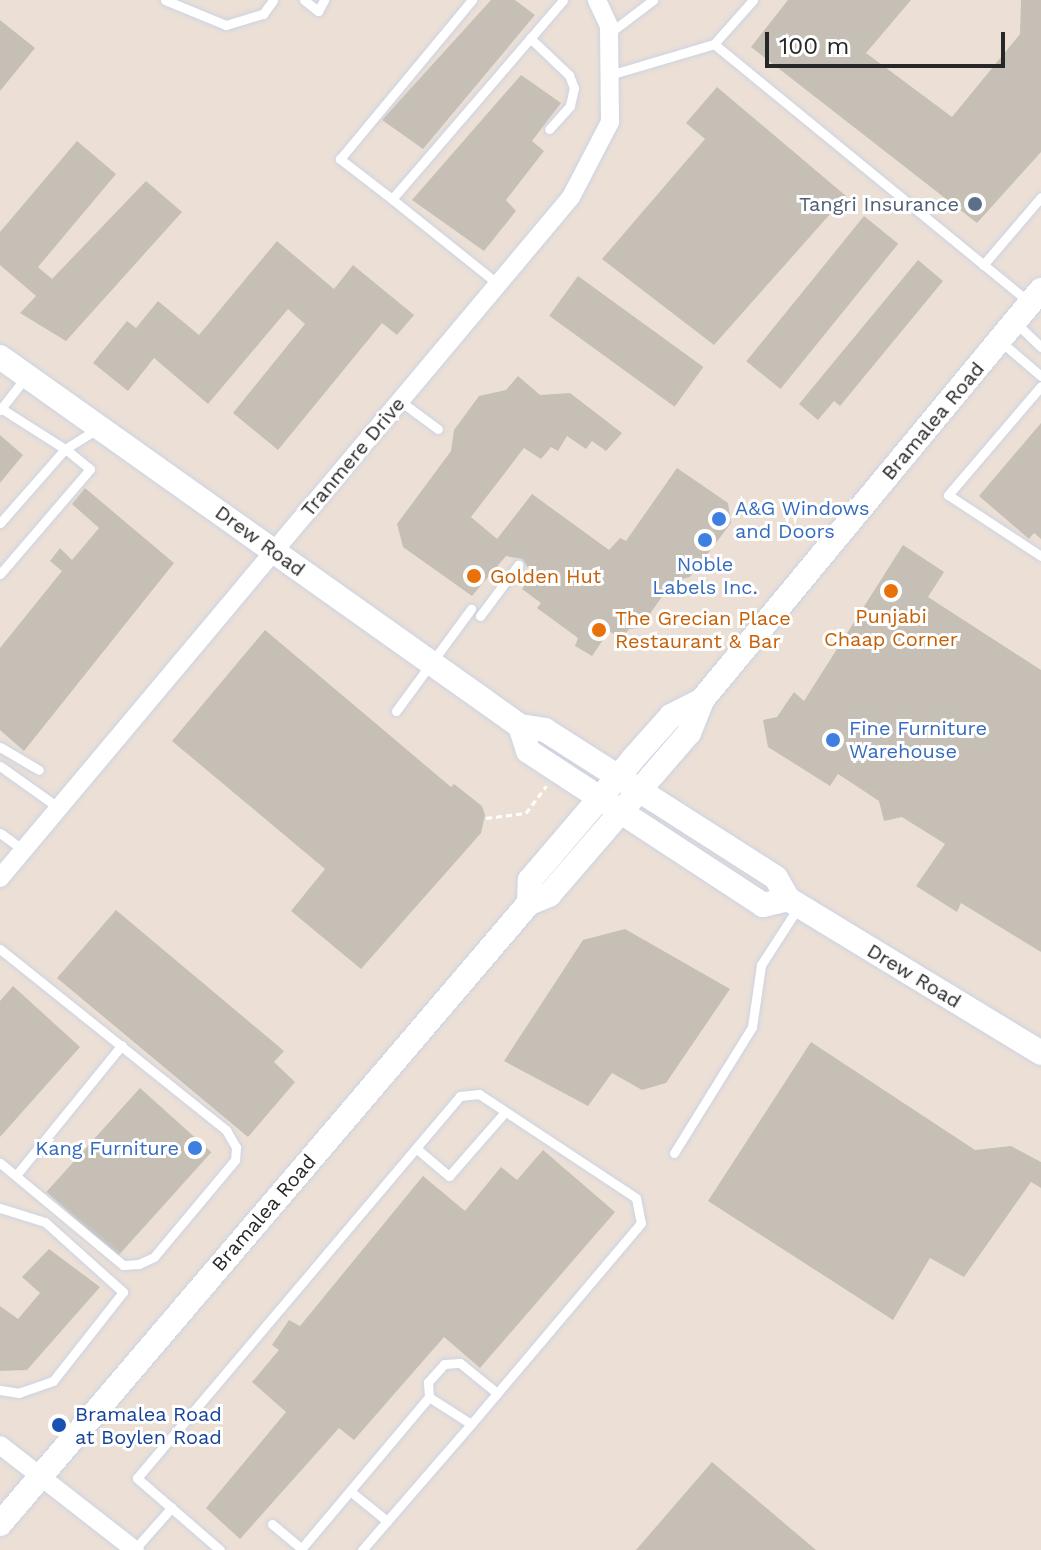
<!DOCTYPE html>
<style>
body{margin:0}
#map{position:relative;width:1041px;height:1550px;overflow:hidden;background:#ece0d6;font-family:"Work Sans",sans-serif}
div>[style]{position:absolute}
[style*='--x']{left:calc(var(--x)*1px);top:calc(var(--y)*1px);width:calc(var(--w)*1px);rotate:calc(var(--a)*1deg)}
.building>*{inset:0;background:#c5bfb6;transform-origin:0 0}
.path>*{height:3px;margin-top:-1.5px;transform-origin:0;background:repeating-linear-gradient(90deg,#fff 0 6px,transparent 0 10px)}
.roads{filter:drop-shadow(0 0 2px #ccd3e2) drop-shadow(0 0 2px #ccd3e2)}
.lane>*{height:9px;margin:-4.5px;padding:0 4.5px;transform-origin:4.5px;border-radius:4.5px;background:#fff}
.street>*{height:18px;margin:-9px;padding:0 9px;transform-origin:9px;border-radius:9px;background:#fff}
.secondary>*{height:24px;margin:-12px;padding:0 12px;transform-origin:12px;border-radius:12px;background:#fff}
.dots>*{width:22px;height:22px;translate:-50% -50%;box-sizing:border-box;border:4px solid #fff;border-radius:50%}
span{translate:-50% -50%;white-space:nowrap;text-align:center;line-height:1.15;-webkit-text-stroke:6px #fff;paint-order:stroke}
.service-label{font-size:20px;color:#4e5e75}
.right{translate:-100% -50%;text-align:right}
.street-label{font-size:20px;color:#272727}
.shop-label{font-size:20px;color:#366cbe}
.left{translate:0 -50%;text-align:left}
.food-label{font-size:20px;color:#c56008}
.transit-label{font-size:20px;color:#164399}
.scale{position:absolute;left:765px;top:32px;width:240px;height:36px;box-sizing:border-box;border:4px solid #272727;border-top:0;padding-left:10px;font-size:24px;line-height:28px;white-space:nowrap;color:#272727;-webkit-text-stroke:6px #fff;paint-order:stroke}
</style>
<div id="map">
<div class="building">
<div style="clip-path:polygon(491px 0,515px 0,535px 15px,423px 149px,382px 120px)"></div>
<div style="clip-path:polygon(788px 0,911px 0,866px 53px,952px 117px,1020px 34px,1021px 0,1041px 0,1041px 152px,977px 223px,751px 47px)"></div>
<div style="clip-path:polygon(0 20px,35px 48px,0 91px)"></div>
<div style="clip-path:polygon(521px 75px,561px 103px,532px 141px,544px 151px,506px 200px,516px 211px,484px 251px,412px 200px)"></div>
<div style="clip-path:polygon(717px 87px,846px 196px,714px 345px,602px 259px,705px 139px,686px 123px)"></div>
<div style="clip-path:polygon(77px 141px,116px 174px,38px 267px,52px 279px,146px 181px,182px 212px,66px 341px,20px 313px,36px 296px,0 265px,0 232px)"></div>
<div style="left:864px;top:216px;width:44px;height:187px;rotate:39deg"></div>
<div style="clip-path:polygon(277px 241px,334px 289px,353px 265px,414px 315px,397px 335px,382px 323px,278px 450px,233px 413px,305px 324px,288px 309px,208px 404px,154px 358px,128px 391px,93px 363px,127px 321px,136px 328px,158px 301px,199px 335px)"></div>
<div style="clip-path:polygon(918px 260px,943px 281px,840px 406px,834px 401px,818px 420px,799px 404px)"></div>
<div style="left:578px;top:276px;width:155px;height:49px;rotate:36deg"></div>
<div style="clip-path:polygon(518px 376px,540px 395px,570px 393px,622px 433px,606px 451px,592px 441px,586px 449px,567px 436px,558px 451px,551px 447px,541px 459px,524px 448px,471px 517px,497px 539px,532px 494px,609px 550px,620px 538px,626px 541px,677px 468px,728px 503px,731px 523px,690px 577px,673px 581px,640px 628px,629px 629px,622px 639px,609px 631px,592px 656px,575px 646px,578px 638px,537px 608px,541px 603px,522px 589px,533px 575px,522px 559px,506px 556px,472px 596px,403px 547px,397px 524px,451px 451px,454px 430px,479px 396px,506px 390px)"></div>
<div style="clip-path:polygon(1041px 423px,1041px 539px,1034px 533px,1029px 539px,979px 496px)"></div>
<div style="clip-path:polygon(0 435px,23px 455px,0 483px)"></div>
<div style="clip-path:polygon(85px 488px,174px 563px,24px 751px,0 730px,0 648px,62px 571px,50px 561px,60px 548px,72px 560px,99px 528px,72px 504px)"></div>
<div style="clip-path:polygon(903px 545px,944px 572px,928px 597px,1041px 670px,1041px 952px,961px 903px,957px 912px,916px 886px,945px 844px,902px 817px,884px 821px,879px 801px,838px 774px,830px 786px,768px 747px,763px 720px,777px 717px,794px 692px,804px 701px)"></div>
<div style="clip-path:polygon(265px 630px,451px 787px,454px 784px,482px 806px,485px 815px,481px 833px,361px 969px,291px 911px,325px 869px,172px 741px)"></div>
<div style="clip-path:polygon(116px 910px,284px 1051px,274px 1062px,295px 1082px,248px 1137px,57px 978px)"></div>
<div style="clip-path:polygon(625px 929px,730px 989px,666px 1083px,642px 1090px,612px 1073px,588px 1106px,504px 1061px,583px 940px)"></div>
<div style="clip-path:polygon(13px 986px,80px 1047px,0 1137px,0 1001px)"></div>
<div style="clip-path:polygon(811px 1042px,975px 1150px,1011px 1146px,1041px 1162px,1041px 1188px,1031px 1182px,964px 1277px,930px 1258px,893px 1320px,708px 1201px)"></div>
<div style="left:140px;top:1088px;width:96px;height:140px;rotate:42deg"></div>
<div style="clip-path:polygon(543px 1150px,615px 1212px,480px 1368px,444px 1337px,354px 1440px,339px 1428px,240px 1539px,206px 1508px,286px 1412px,252px 1382px,279px 1350px,272px 1345px,289px 1320px,300px 1326px,423px 1176px,465px 1211px,501px 1167px,517px 1180px)"></div>
<div style="clip-path:polygon(49px 1249px,100px 1287px,27px 1370px,0 1371px,0 1306px,18px 1319px,40px 1293px,22px 1277px)"></div>
<div style="clip-path:polygon(712px 1462px,816px 1550px,636px 1550px)"></div>
</div>
<div class="path">
<div style="--x:486;--y:818;--w:40;--a:-7.1"></div>
<div style="--x:526;--y:813;--w:34;--a:-53"></div>
</div>
<div class="roads">
<div class="lane">
<div style="--x:165;--y:0;--w:66;--a:22.3"></div>
<div style="--x:226;--y:25;--w:39;--a:-17"></div>
<div style="--x:263;--y:14;--w:17;--a:-54"></div>
<div style="--x:304;--y:0;--w:18;--a:38"></div>
<div style="--x:318;--y:11;--w:13;--a:-61"></div>
<div style="--x:753;--y:0;--w:59;--a:131.6"></div>
<div style="--x:714;--y:44;--w:406;--a:39.3"></div>
<div style="--x:611;--y:32;--w:53;--a:-37.3"></div>
<div style="--x:530;--y:38;--w:54;--a:43.5"></div>
<div style="--x:569;--y:75;--w:14;--a:69"></div>
<div style="--x:574;--y:88;--w:18;--a:103"></div>
<div style="--x:570;--y:106;--w:31;--a:132"></div>
<div style="--x:613;--y:74;--w:105;--a:-16.5"></div>
<div style="--x:392;--y:199;--w:66;--a:-142.4"></div>
<div style="--x:340;--y:159;--w:207;--a:-50.3"></div>
<div style="--x:983;--y:265;--w:89;--a:-49.5"></div>
<div style="--x:498;--y:284;--w:136;--a:-141.3"></div>
<div style="--x:392;--y:199;--w:262;--a:-49.3"></div>
<div style="--x:1015;--y:322;--w:36;--a:44"></div>
<div style="--x:1000;--y:341;--w:54;--a:40.5"></div>
<div style="--x:400;--y:401;--w:47;--a:36.4"></div>
<div style="--x:0;--y:410;--w:41;--a:-52"></div>
<div style="--x:0;--y:523;--w:98;--a:-48.7"></div>
<div style="--x:65;--y:449;--w:75;--a:-147.6"></div>
<div style="--x:1041;--y:556;--w:111;--a:-146.7"></div>
<div style="--x:948;--y:495;--w:143;--a:-49.5"></div>
<div style="--x:0;--y:574;--w:138;--a:-49.4"></div>
<div style="--x:90;--y:469;--w:32;--a:-141"></div>
<div style="--x:65;--y:449;--w:38;--a:-32"></div>
<div style="--x:480;--y:616;--w:64;--a:-53.3"></div>
<div style="--x:396;--y:711;--w:127;--a:-53.7"></div>
<div style="--x:0;--y:747;--w:45;--a:30.5"></div>
<div style="--x:0;--y:766;--w:72;--a:35.4"></div>
<div style="--x:0;--y:833;--w:29;--a:36"></div>
<div style="--x:0;--y:949;--w:290;--a:38.7"></div>
<div style="--x:226;--y:1130;--w:20;--a:60"></div>
<div style="--x:236;--y:1147;--w:13;--a:94"></div>
<div style="--x:235;--y:1160;--w:126;--a:129.9"></div>
<div style="--x:154;--y:1257;--w:17;--a:155"></div>
<div style="--x:139;--y:1264;--w:16;--a:176"></div>
<div style="--x:123;--y:1265;--w:160;--a:-140.3"></div>
<div style="--x:417;--y:1149;--w:42;--a:40.2"></div>
<div style="--x:449;--y:1176;--w:85;--a:-48.8"></div>
<div style="--x:674;--y:1153;--w:148;--a:-58.2"></div>
<div style="--x:752;--y:1027;--w:63;--a:-81.7"></div>
<div style="--x:761;--y:965;--w:70;--a:-57.2"></div>
<div style="--x:17;--y:1174;--w:166;--a:-50.9"></div>
<div style="--x:0;--y:1208;--w:47;--a:17.3"></div>
<div style="--x:45;--y:1222;--w:105;--a:41.9"></div>
<div style="--x:123;--y:1292;--w:113;--a:128.2"></div>
<div style="--x:53;--y:1381;--w:36;--a:161"></div>
<div style="--x:19;--y:1393;--w:19;--a:-171"></div>
<div style="--x:429;--y:1397;--w:15;--a:-94"></div>
<div style="--x:428;--y:1382;--w:24;--a:-48"></div>
<div style="--x:444;--y:1364;--w:16;--a:-4"></div>
<div style="--x:460;--y:1363;--w:48;--a:39"></div>
<div style="--x:350;--y:1491;--w:48;--a:39"></div>
<div style="--x:272;--y:1524;--w:38;--a:40"></div>
<div style="--x:134;--y:1550;--w:57;--a:-48.5"></div>
<div style="--x:220;--y:1550;--w:110;--a:-139.1"></div>
<div style="--x:137;--y:1478;--w:500;--a:-49.78"></div>
<div style="--x:460;--y:1096;--w:19;--a:-6"></div>
<div style="--x:479;--y:1094;--w:188;--a:33.5"></div>
<div style="--x:636;--y:1198;--w:25;--a:79"></div>
<div style="--x:641;--y:1223;--w:263;--a:130.2"></div>
<div style="--x:471;--y:1424;--w:50;--a:-147.3"></div>
<div style="--x:429;--y:1397;--w:200;--a:130.1"></div>
<div style="--x:362;--y:1550;--w:167;--a:-49.1"></div>
</div>
<div class="street">
<div style="--x:0;--y:878;--w:889;--a:-50.02"></div>
<div style="--x:571;--y:197;--w:85;--a:-62.5"></div>
<div style="--x:610;--y:122;--w:96;--a:-90.6"></div>
<div style="--x:609;--y:26;--w:29;--a:-115"></div>
<div style="--x:0;--y:1445;--w:171;--a:37.9"></div>
</div>
<div class="secondary">
<div style="--x:0;--y:357;--w:638;--a:35.36"></div>
<div style="--x:520;--y:726;--w:25;--a:9"></div>
<div style="--x:545;--y:730;--w:274;--a:32.6"></div>
<div style="--x:776;--y:878;--w:24;--a:60"></div>
<div style="--x:788;--y:899;--w:296;--a:31.3"></div>
<div style="--x:520;--y:726;--w:26;--a:72"></div>
<div style="--x:528;--y:751;--w:281;--a:33.2"></div>
<div style="--x:763;--y:905;--w:26;--a:-13"></div>
<div style="--x:529;--y:903;--w:23;--a:-88"></div>
<div style="--x:530;--y:880;--w:157;--a:-49.6"></div>
<div style="--x:632;--y:760;--w:59;--a:-48.4"></div>
<div style="--x:671;--y:716;--w:35;--a:-27"></div>
<div style="--x:0;--y:1524;--w:816;--a:-49.57"></div>
<div style="--x:529;--y:903;--w:22;--a:-22"></div>
<div style="--x:549;--y:895;--w:214;--a:-49.2"></div>
<div style="--x:689;--y:733;--w:35;--a:-68"></div>
<div style="--x:702;--y:700;--w:532;--a:-50.42"></div>
</div>
</div>
<div class="dots">
<div style="left:975px;top:204px;background:#5c6f8a"></div>
<div style="left:719px;top:519px;background:#3f7fe0"></div>
<div style="left:705px;top:540px;background:#3f7fe0"></div>
<div style="left:474px;top:576px;background:#e8710a"></div>
<div style="left:891px;top:591px;background:#e8710a"></div>
<div style="left:599px;top:630px;background:#e8710a"></div>
<div style="left:833px;top:740px;background:#3f7fe0"></div>
<div style="left:195px;top:1148px;background:#3f7fe0"></div>
<div style="left:59px;top:1425px;background:#1a4fb4"></div>
</div>
<div class="service-label">
<span class="right" style="left:959px;top:204px">Tangri Insurance</span>
</div>
<div class="street-label">
<span style="left:933px;top:421px;rotate:-50deg">Bramalea Road</span>
<span style="left:353px;top:457px;rotate:-50deg">Tranmere Drive</span>
<span style="left:260px;top:541px;rotate:36deg">Drew Road</span>
<span style="left:914px;top:976px;rotate:31deg">Drew Road</span>
<span style="left:264px;top:1213px;rotate:-49deg">Bramalea Road</span>
</div>
<div class="shop-label">
<span class="left" style="left:735px;top:520px">A&amp;G Windows<br>and Doors</span>
<span style="left:705px;top:576px">Noble<br>Labels Inc.</span>
<span class="left" style="left:849px;top:740px">Fine Furniture<br>Warehouse</span>
<span class="right" style="left:179px;top:1148px">Kang Furniture</span>
</div>
<div class="food-label">
<span class="left" style="left:490px;top:576px">Golden Hut</span>
<span style="left:891px;top:628px">Punjabi<br>Chaap Corner</span>
<span class="left" style="left:615px;top:630px">The Grecian Place<br>Restaurant &amp; Bar</span>
</div>
<div class="transit-label">
<span class="left" style="left:75px;top:1426px">Bramalea Road<br>at Boylen Road</span>
</div>
<div class="scale">100 m</div>
</div>
